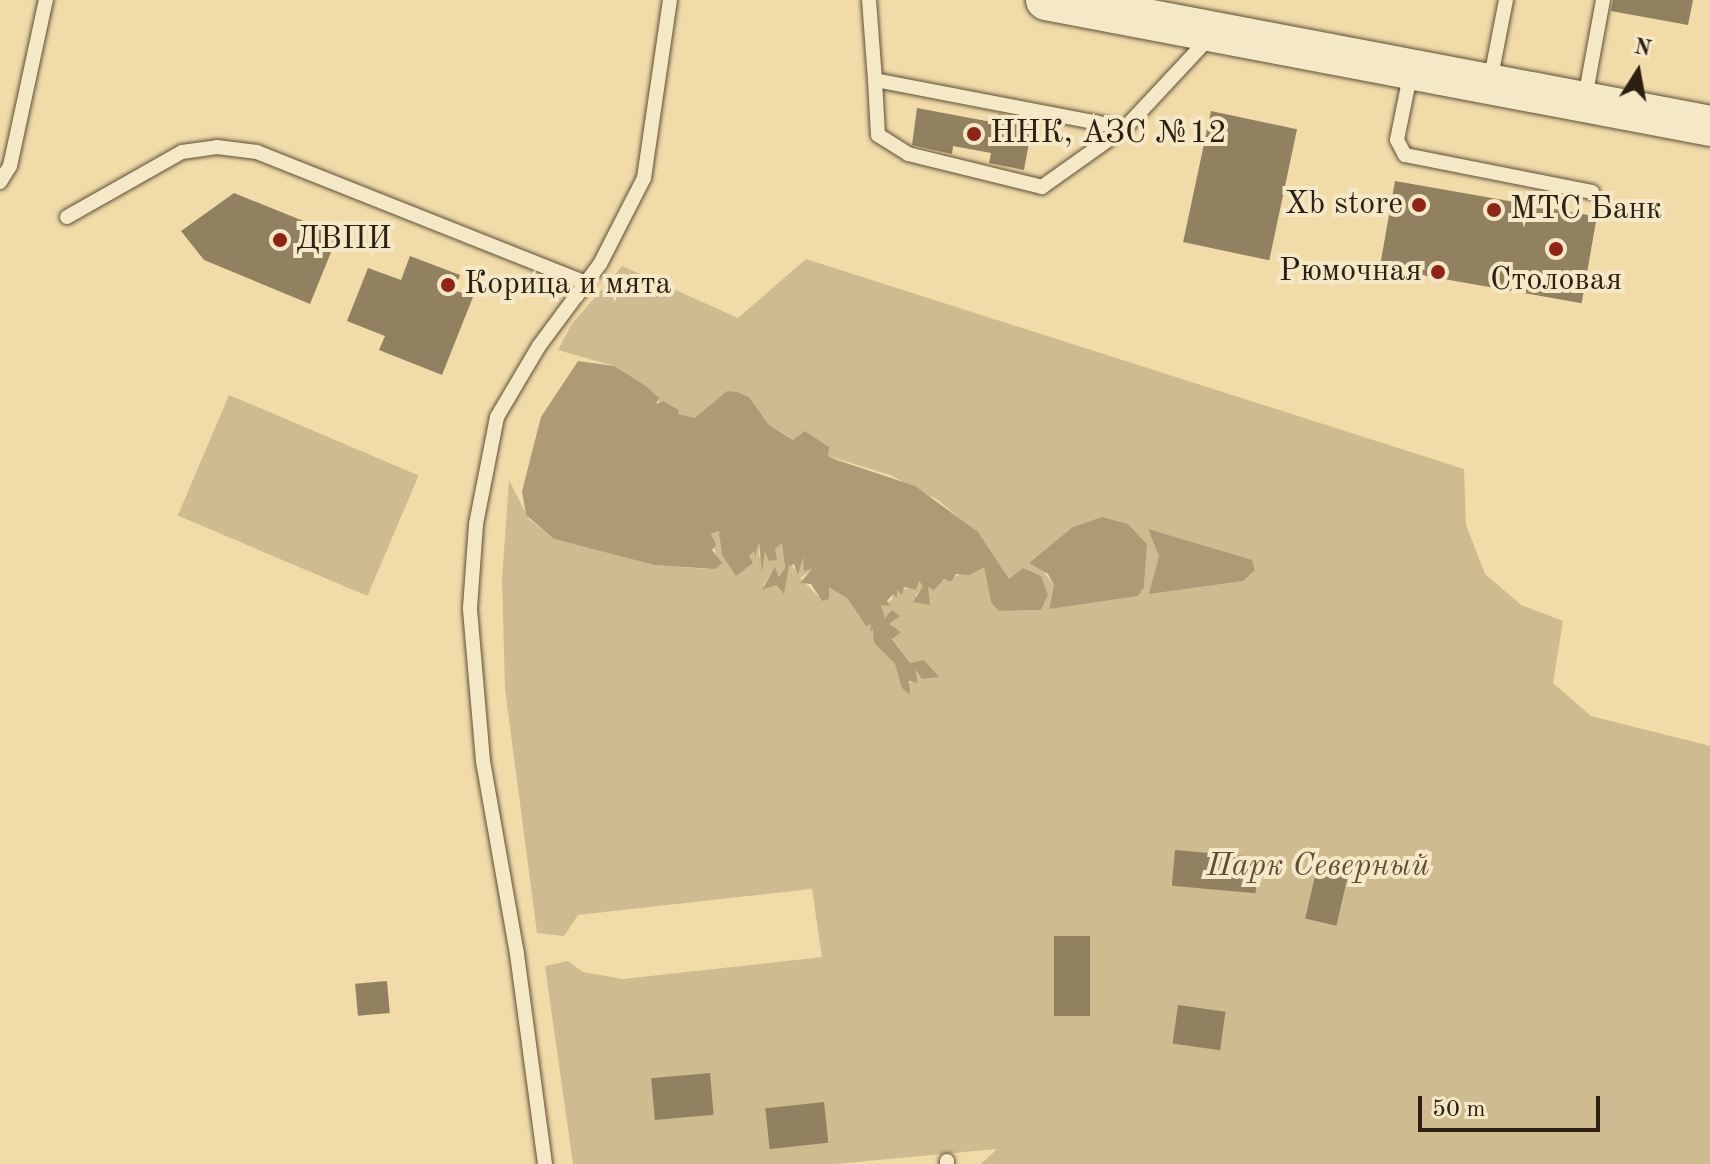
<!DOCTYPE html>
<meta charset="utf-8">
<style>
body{margin:0}
#map{position:relative;width:1710px;height:1164px;overflow:hidden;background:#f0dba9;font-family:"Old Standard TT",serif}
div>[style]{position:absolute}
[style*='--x']{left:calc(var(--x)*1px);top:calc(var(--y)*1px);width:calc(var(--w)*1px);rotate:calc(var(--a)*1deg)}
.green>*{inset:0;background:#cfbb90;transform-origin:0 0}
.water>*{inset:0;background:#ae9b76}
.building>*{inset:0;background:#928161;transform-origin:0 0}
.roads{filter:drop-shadow(0 0 2px #5e4f38) drop-shadow(0 0 2px #5e4f38)}
.lane>*{height:14px;margin:-7px;padding:0 7px;transform-origin:7px;border-radius:7px;background:#f5e8c7}
.secondary>*{height:40px;margin:-20px;padding:0 20px;transform-origin:20px;border-radius:20px;background:#f5e8c7}
.dots>*{width:22px;height:22px;translate:-50% -50%;box-sizing:border-box;border:4px solid #f5e8c7;border-radius:50%}
span{translate:-50% -50%;white-space:nowrap;text-align:center;line-height:1.15;-webkit-text-stroke:8px #f5e8c7;paint-order:stroke}
.poi-label{font-size:32px;color:#2d2013}
.left{translate:0 -50%;text-align:left}
.right{translate:-100% -50%;text-align:right}
.park-label{font-size:32px;color:#5e4e38;font-style:italic}
.north{position:absolute;left:1598px;top:32px;width:80px;height:80px;-webkit-text-stroke:6px #f5e8c7;paint-order:stroke;rotate:11deg;font-size:22px;font-weight:700;line-height:32px;text-align:center;color:#2d2013}
.north::after{content:'';display:block;margin:auto;width:28px;height:36px;background:#2d2013;clip-path:polygon(50% 0,100% 100%,50% 72%,0 100%)}
.scale{position:absolute;left:1418px;top:1096px;width:182px;height:36px;box-sizing:border-box;border:4px solid #2d2013;border-top:0;padding-left:10px;font-size:24px;line-height:28px;white-space:nowrap;color:#2d2013;-webkit-text-stroke:6px #f5e8c7;paint-order:stroke}
</style>
<div id="map">
<div class="green">
<div style="clip-path:polygon(evenodd,806px 259px,1464px 469px,1466px 525px,1485px 574px,1521px 605px,1563px 621px,1553px 683px,1591px 716px,1710px 746px,1710px 1164px,981px 1164px,997px 1149px,835px 1164px,573px 1164px,545px 966px,568px 961px,583px 972px,623px 979px,822px 957px,812px 889px,578px 915px,564px 936px,537px 933px,505px 689px,502px 579px,509px 480px,529px 519px,554px 539px,654px 565px,708px 569px,717px 559px,711px 534px,719px 531px,731px 565px,743px 569px,750px 566px,749px 557px,759px 541px,759px 556px,764px 559px,765px 552px,768px 555px,782px 543px,785px 568px,780px 577px,775px 568px,763px 586px,776px 585px,783px 593px,789px 566px,791px 562px,794px 570px,803px 557px,805px 570px,812px 570px,800px 578px,823px 601px,829px 586px,848px 599px,874px 628px,874px 643px,895px 664px,909px 695px,907px 685px,915px 680px,915px 668px,920px 677px,932px 669px,910px 663px,892px 638px,901px 629px,894px 632px,888px 625px,898px 614px,885px 618px,881px 605px,892px 600px,893px 592px,897px 597px,897px 590px,912px 588px,919px 581px,924px 586px,915px 596px,925px 601px,928px 586px,984px 566px,990px 598px,999px 611px,1041px 610px,1048px 595px,1009px 580px,979px 535px,938px 500px,890px 475px,828px 456px,807px 432px,794px 440px,769px 425px,749px 397px,727px 391px,698px 418px,677px 415px,614px 366px,558px 350px,571px 325px,622px 266px,738px 318px,806px 259px,1128px 524px,1147px 544px,1144px 587px,1049px 608px,1054px 585px,1040px 567px,1128px 524px,806px 259px,1155px 538px,1243px 581px,1150px 593px,1159px 556px,1155px 538px)"></div>
<div style="left:229px;top:395px;width:206px;height:131px;rotate:23deg"></div>
</div>
<div class="water">
<div style="clip-path:polygon(578px 361px,614px 366px,646px 386px,659px 398px,656px 404px,663px 401px,679px 410px,678px 414px,695px 418px,727px 391px,737px 392px,749px 397px,769px 425px,793px 440px,805px 431px,829px 447px,828px 456px,837px 460px,915px 486px,978px 532px,1009px 579px,1023px 568px,1041px 576px,1048px 595px,1041px 610px,999px 611px,991px 602px,984px 567px,970px 575px,956px 574px,951px 582px,944px 579px,934px 590px,928px 587px,930px 605px,913px 602px,923px 586px,919px 581px,916px 590px,904px 587px,902px 595px,897px 590px,897px 598px,893px 594px,887px 601px,890px 606px,881px 605px,885px 618px,892px 610px,900px 616px,889px 624px,901px 632px,892px 639px,910px 663px,924px 660px,939px 677px,922px 679px,915px 669px,918px 683px,909px 681px,910px 695px,902px 688px,895px 664px,874px 643px,873px 629px,870px 632px,871px 624px,866px 626px,848px 599px,829px 587px,829px 599px,822px 601px,811px 584px,800px 583px,812px 569px,804px 571px,803px 557px,798px 575px,794px 564px,789px 566px,784px 594px,776px 585px,762px 590px,775px 567px,779px 577px,785px 568px,782px 543px,775px 549px,777px 560px,769px 561px,765px 552px,762px 572px,759px 542px,755px 556px,754px 551px,749px 556px,753px 563px,736px 576px,722px 555px,719px 531px,711px 534px,716px 545px,712px 550px,722px 563px,715px 569px,654px 565px,554px 539px,526px 515px,522px 491px,541px 417px)"></div>
<div style="clip-path:polygon(1102px 517px,1128px 524px,1147px 544px,1144px 587px,1138px 596px,1049px 609px,1054px 585px,1048px 574px,1029px 563px,1073px 527px)"></div>
<div style="clip-path:polygon(1148px 529px,1252px 560px,1255px 570px,1243px 581px,1149px 594px,1159px 556px)"></div>
</div>
<div class="building">
<div style="clip-path:polygon(1613px 0,1693px 0,1688px 25px,1611px 11px)"></div>
<div style="clip-path:polygon(917px 108px,997px 123px,999px 114px,1033px 121px,1024px 170px,989px 163px,991px 153px,953px 146px,952px 154px,912px 145px)"></div>
<div style="left:1211px;top:111px;width:88px;height:134px;rotate:12deg"></div>
<div style="left:1395px;top:181px;width:205px;height:88px;rotate:10deg"></div>
<div style="clip-path:polygon(234px 193px,338px 235px,310px 304px,204px 260px,181px 231px)"></div>
<div style="clip-path:polygon(410px 256px,460px 275px,454px 290px,473px 297px,442px 375px,379px 350px,385px 336px,347px 321px,368px 268px,401px 280px)"></div>
<div style="left:1175px;top:850px;width:84px;height:36px;rotate:5deg"></div>
<div style="left:1318px;top:863px;width:32px;height:57px;rotate:13deg"></div>
<div style="left:1054px;top:936px;width:36px;height:80px"></div>
<div style="left:387px;top:981px;width:32px;height:32px;rotate:85deg"></div>
<div style="left:1178px;top:1005px;width:48px;height:39px;rotate:8deg"></div>
<div style="left:710px;top:1073px;width:42px;height:59px;rotate:85deg"></div>
<div style="left:824px;top:1102px;width:41px;height:59px;rotate:84deg"></div>
</div>
<div class="roads">
<div class="lane">
<div style="--x:869;--y:0;--w:80;--a:85.7"></div>
<div style="--x:875;--y:80;--w:255;--a:10.9"></div>
<div style="--x:1125;--y:128;--w:125;--a:-47"></div>
<div style="--x:1411;--y:71;--w:70;--a:101.5"></div>
<div style="--x:1397;--y:140;--w:17;--a:62"></div>
<div style="--x:1405;--y:155;--w:191;--a:11.2"></div>
<div style="--x:875;--y:80;--w:55;--a:86.9"></div>
<div style="--x:878;--y:135;--w:36;--a:32"></div>
<div style="--x:908;--y:154;--w:138;--a:13.8"></div>
<div style="--x:1042;--y:187;--w:102;--a:-35.4"></div>
<div style="--x:1490;--y:82;--w:84;--a:-79"></div>
<div style="--x:1585;--y:98;--w:100;--a:-79.6"></div>
<div style="--x:0;--y:182;--w:19;--a:-58"></div>
<div style="--x:10;--y:166;--w:170;--a:-77.8"></div>
<div style="--x:67;--y:217;--w:132;--a:-29.5"></div>
<div style="--x:182;--y:152;--w:35;--a:-8"></div>
<div style="--x:217;--y:147;--w:40;--a:7.1"></div>
<div style="--x:257;--y:152;--w:354;--a:21.7"></div>
<div style="--x:947;--y:1161;--w:3;--a:90"></div>
<div style="--x:545;--y:1164;--w:212;--a:-97.6"></div>
<div style="--x:517;--y:954;--w:196;--a:-100"></div>
<div style="--x:483;--y:761;--w:154;--a:-94.9"></div>
<div style="--x:470;--y:608;--w:84;--a:-85.9"></div>
<div style="--x:476;--y:524;--w:109;--a:-78.9"></div>
<div style="--x:497;--y:417;--w:82;--a:-59.4"></div>
<div style="--x:539;--y:346;--w:102;--a:-53.4"></div>
<div style="--x:600;--y:264;--w:97;--a:-62.9"></div>
<div style="--x:644;--y:178;--w:180;--a:-81.7"></div>
</div>
<div class="secondary">
<div style="--x:1046;--y:0;--w:676;--a:10.74"></div>
</div>
</div>
<div class="dots">
<div style="left:974px;top:134px;background:#8f2418"></div>
<div style="left:1419px;top:205px;background:#8f2418"></div>
<div style="left:1494px;top:210px;background:#8f2418"></div>
<div style="left:280px;top:240px;background:#8f2418"></div>
<div style="left:1556px;top:249px;background:#8f2418"></div>
<div style="left:1438px;top:272px;background:#8f2418"></div>
<div style="left:448px;top:285px;background:#8f2418"></div>
</div>
<div class="poi-label">
<span class="left" style="left:990px;top:134px">ННК, АЗС №12</span>
<span class="right" style="left:1403px;top:205px">Xb store</span>
<span class="left" style="left:1510px;top:210px">МТС Банк</span>
<span class="left" style="left:296px;top:240px">ДВПИ</span>
<span class="right" style="left:1422px;top:272px">Рюмочная</span>
<span style="left:1556px;top:281px">Столовая</span>
<span class="left" style="left:464px;top:285px">Корица и мята</span>
</div>
<div class="park-label">
<span style="left:1318px;top:867px">Парк Северный</span>
</div>
<div class="north">N</div>
<div class="scale">50 m</div>
</div>
